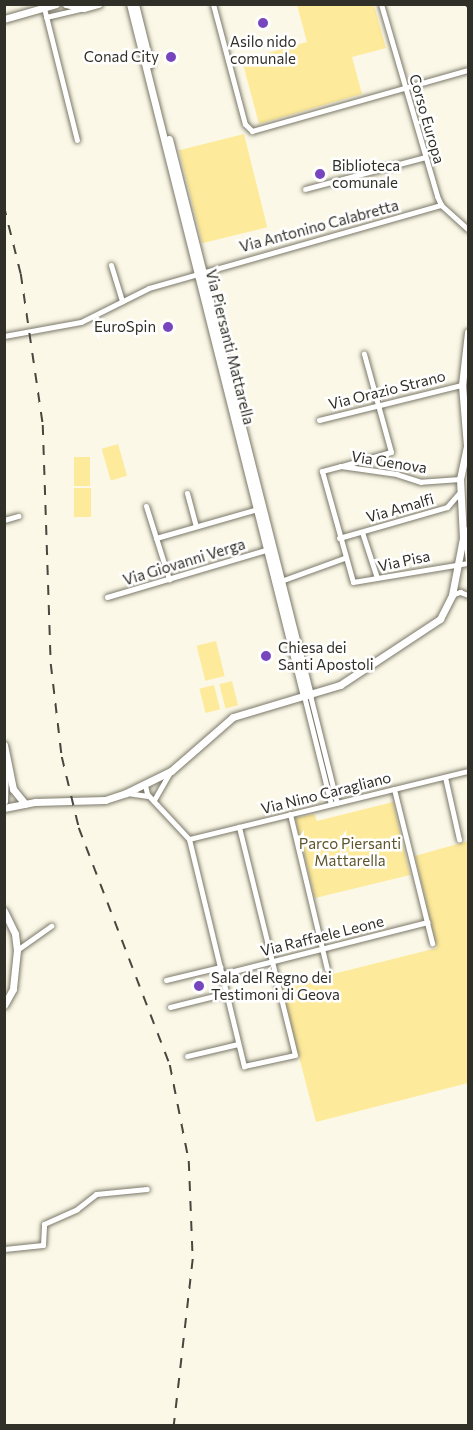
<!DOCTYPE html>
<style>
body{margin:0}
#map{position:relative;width:473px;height:1430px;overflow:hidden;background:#fbf8e7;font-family:Commissioner,sans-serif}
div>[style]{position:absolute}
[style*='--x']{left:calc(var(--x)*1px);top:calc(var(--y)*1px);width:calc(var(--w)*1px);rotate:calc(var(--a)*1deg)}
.green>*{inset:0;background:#fdea9b;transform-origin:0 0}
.roads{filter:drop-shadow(0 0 2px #7b7869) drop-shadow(0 0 2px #7b7869)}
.minor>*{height:5px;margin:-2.5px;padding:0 2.5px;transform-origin:2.5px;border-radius:2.5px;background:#fff}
.tertiary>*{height:7px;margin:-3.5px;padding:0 3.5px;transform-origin:3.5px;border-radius:3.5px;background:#fff}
.rail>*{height:1.5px;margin-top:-0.75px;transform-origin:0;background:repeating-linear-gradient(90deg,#48463e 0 10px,transparent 0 20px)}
.dots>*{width:16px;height:16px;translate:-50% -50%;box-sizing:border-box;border:3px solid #fff;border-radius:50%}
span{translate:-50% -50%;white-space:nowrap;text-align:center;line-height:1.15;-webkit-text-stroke:5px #fff;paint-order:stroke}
.poi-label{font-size:15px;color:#302f28}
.right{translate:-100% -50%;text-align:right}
.left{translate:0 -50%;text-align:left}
.street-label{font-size:15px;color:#302f28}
.park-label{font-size:15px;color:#5e5429}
.frame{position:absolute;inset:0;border:6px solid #302f28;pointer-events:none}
</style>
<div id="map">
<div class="green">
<div style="clip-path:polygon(297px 5px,374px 5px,386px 48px,352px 57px,362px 94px,259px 124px,242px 60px,307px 42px)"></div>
<div style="left:244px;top:134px;width:96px;height:67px;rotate:76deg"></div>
<div style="left:118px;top:444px;width:33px;height:17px;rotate:74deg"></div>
<div style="left:74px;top:457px;width:16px;height:29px"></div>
<div style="left:74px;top:488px;width:17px;height:29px"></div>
<div style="left:216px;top:641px;width:36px;height:20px;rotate:76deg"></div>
<div style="left:232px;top:681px;width:25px;height:13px;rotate:76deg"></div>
<div style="left:214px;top:685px;width:25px;height:15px;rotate:76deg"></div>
<div style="clip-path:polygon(393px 802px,410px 875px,315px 898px,295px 818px,314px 814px,317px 821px)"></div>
<div style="clip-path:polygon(468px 841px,468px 1083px,316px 1122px,281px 987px,437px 948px,415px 856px)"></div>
</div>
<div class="roads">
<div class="minor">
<div style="--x:213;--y:4;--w:124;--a:75.1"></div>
<div style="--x:245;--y:124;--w:10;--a:45"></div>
<div style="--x:252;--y:131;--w:224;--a:-15.8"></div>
<div style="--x:381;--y:4;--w:200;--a:73.7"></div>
<div style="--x:437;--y:196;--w:10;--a:66"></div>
<div style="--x:441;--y:205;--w:36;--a:42"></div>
<div style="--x:44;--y:8;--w:136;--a:76"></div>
<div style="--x:46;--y:17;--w:37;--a:-13"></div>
<div style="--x:305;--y:189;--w:124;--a:-14.9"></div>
<div style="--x:111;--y:265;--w:38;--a:73"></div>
<div style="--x:4;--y:336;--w:78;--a:-10.3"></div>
<div style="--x:81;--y:322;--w:76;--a:-26.6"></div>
<div style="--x:149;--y:288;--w:304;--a:-15.9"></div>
<div style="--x:319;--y:420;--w:147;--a:-13.8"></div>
<div style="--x:342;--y:466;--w:51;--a:-15.9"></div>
<div style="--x:391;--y:452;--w:102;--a:-105.4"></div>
<div style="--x:460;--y:479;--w:39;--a:176"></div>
<div style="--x:421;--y:482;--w:25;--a:-162"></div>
<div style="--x:397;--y:474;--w:57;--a:-171.9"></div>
<div style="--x:341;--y:466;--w:20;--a:165"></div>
<div style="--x:322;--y:471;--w:115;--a:74.4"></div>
<div style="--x:353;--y:582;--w:117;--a:-9.4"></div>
<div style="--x:468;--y:563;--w:34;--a:-95"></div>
<div style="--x:187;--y:493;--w:34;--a:75"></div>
<div style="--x:146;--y:506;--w:77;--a:72.5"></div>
<div style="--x:4;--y:520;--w:15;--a:-16"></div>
<div style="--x:362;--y:532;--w:48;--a:71.9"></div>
<div style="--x:156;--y:538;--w:106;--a:-15.9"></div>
<div style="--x:339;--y:538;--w:112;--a:-16"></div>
<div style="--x:447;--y:507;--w:20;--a:-49"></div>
<div style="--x:278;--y:582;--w:70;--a:-20"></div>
<div style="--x:452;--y:595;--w:9;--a:-21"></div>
<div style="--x:460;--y:592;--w:9;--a:21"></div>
<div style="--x:107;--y:597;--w:169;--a:-16.5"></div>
<div style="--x:310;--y:695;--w:111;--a:76"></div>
<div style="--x:304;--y:696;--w:111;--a:76"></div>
<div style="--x:445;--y:777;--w:64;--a:77.3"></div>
<div style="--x:145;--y:785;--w:9;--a:77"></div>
<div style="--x:147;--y:794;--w:62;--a:47"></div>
<div style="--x:189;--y:839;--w:234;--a:76.4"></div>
<div style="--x:244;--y:1066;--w:52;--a:-12.2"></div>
<div style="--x:295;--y:1055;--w:235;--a:-103.8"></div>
<div style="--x:394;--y:789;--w:159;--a:76.1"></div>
<div style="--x:127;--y:793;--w:21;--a:8"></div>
<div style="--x:154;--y:800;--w:34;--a:-60"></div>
<div style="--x:290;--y:814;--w:159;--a:76.6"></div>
<div style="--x:189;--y:839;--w:287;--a:-13.7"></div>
<div style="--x:17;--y:950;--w:42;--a:-35.2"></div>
<div style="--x:222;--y:974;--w:212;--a:-14.2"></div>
<div style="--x:166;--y:980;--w:56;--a:-13.5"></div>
<div style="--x:170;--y:1007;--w:58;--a:-14"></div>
<div style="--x:187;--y:1056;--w:52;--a:-13.2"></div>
<div style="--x:4;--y:1249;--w:39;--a:-6"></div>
<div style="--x:43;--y:1245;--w:21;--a:-87"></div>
<div style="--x:44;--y:1224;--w:36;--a:-24"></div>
<div style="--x:77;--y:1209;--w:24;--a:-38"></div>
<div style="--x:96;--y:1194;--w:51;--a:-5.6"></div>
</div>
<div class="tertiary">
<div style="--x:66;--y:4;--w:18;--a:13"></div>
<div style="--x:84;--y:8;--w:15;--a:-16"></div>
<div style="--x:130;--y:4;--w:714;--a:75.89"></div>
<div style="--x:135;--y:4;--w:62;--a:76"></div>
<div style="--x:4;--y:19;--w:54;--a:-16.1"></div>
<div style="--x:169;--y:139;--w:574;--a:75.77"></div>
<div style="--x:4;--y:745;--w:45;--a:78.4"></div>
<div style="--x:13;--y:789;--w:19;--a:51"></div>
<div style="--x:4;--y:801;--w:29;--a:-88"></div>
<div style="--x:4;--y:808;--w:32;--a:-11"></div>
<div style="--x:35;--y:802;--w:70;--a:-1.6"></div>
<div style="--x:105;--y:800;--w:22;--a:-18"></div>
<div style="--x:126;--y:793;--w:50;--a:-26.1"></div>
<div style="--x:171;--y:771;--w:82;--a:-41.1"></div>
<div style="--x:233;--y:717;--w:112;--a:-16.7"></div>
<div style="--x:340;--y:685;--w:120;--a:-33.4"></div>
<div style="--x:440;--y:619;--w:27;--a:-63"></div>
<div style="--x:452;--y:595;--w:58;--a:-79.1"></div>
<div style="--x:463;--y:538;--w:59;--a:-92.9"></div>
<div style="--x:460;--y:479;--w:34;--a:-78"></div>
<div style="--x:467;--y:446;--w:61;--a:-94.7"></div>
<div style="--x:462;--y:385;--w:53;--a:-83.5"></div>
<div style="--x:4;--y:911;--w:25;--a:64"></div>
<div style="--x:15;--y:934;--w:16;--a:83"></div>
<div style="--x:17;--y:950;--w:39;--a:96"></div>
<div style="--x:13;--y:989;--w:18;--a:119"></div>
</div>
</div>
<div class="rail">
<div style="--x:465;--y:4;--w:4;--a:45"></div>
<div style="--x:4;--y:206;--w:70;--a:76"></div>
<div style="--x:21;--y:274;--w:153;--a:81.7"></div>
<div style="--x:43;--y:425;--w:239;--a:88.1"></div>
<div style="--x:51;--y:664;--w:94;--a:83.3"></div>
<div style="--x:62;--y:757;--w:73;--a:76.5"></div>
<div style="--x:79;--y:828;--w:254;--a:69"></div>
<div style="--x:170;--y:1065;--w:98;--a:78.8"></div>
<div style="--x:189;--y:1161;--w:98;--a:87.7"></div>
<div style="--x:193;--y:1259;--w:168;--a:96.5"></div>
</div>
<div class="dots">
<div style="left:263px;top:23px;background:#7746be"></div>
<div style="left:171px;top:57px;background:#7746be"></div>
<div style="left:320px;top:174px;background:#7746be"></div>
<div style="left:168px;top:327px;background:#7746be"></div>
<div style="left:266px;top:656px;background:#7746be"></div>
<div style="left:199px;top:986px;background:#7746be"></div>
</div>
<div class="poi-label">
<span style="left:263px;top:50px">Asilo nido<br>comunale</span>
<span class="right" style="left:159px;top:57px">Conad City</span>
<span class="left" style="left:332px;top:174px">Biblioteca<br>comunale</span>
<span class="right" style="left:156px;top:327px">EuroSpin</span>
<span class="left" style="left:278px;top:656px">Chiesa dei<br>Santi Apostoli</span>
<span class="left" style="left:211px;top:986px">Sala del Regno dei<br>Testimoni di Geova</span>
</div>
<div class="street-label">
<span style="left:427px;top:119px;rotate:74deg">Corso Europa</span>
<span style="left:319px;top:226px;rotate:-15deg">Via Antonino Calabretta</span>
<span style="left:230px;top:347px;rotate:76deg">Via Piersanti Mattarella</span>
<span style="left:387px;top:390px;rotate:-14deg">Via Orazio Strano</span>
<span style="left:389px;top:462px;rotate:9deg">Via Genova</span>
<span style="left:400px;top:508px;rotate:-16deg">Via Amalfi</span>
<span style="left:404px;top:561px;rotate:-12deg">Via Pisa</span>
<span style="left:184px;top:562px;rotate:-17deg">Via Giovanni Verga</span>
<span style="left:326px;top:793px;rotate:-14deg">Via Nino Caragliano</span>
<span style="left:322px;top:936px;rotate:-14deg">Via Raffaele Leone</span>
</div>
<div class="park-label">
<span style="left:350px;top:852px">Parco Piersanti<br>Mattarella</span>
</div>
<div class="frame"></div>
</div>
